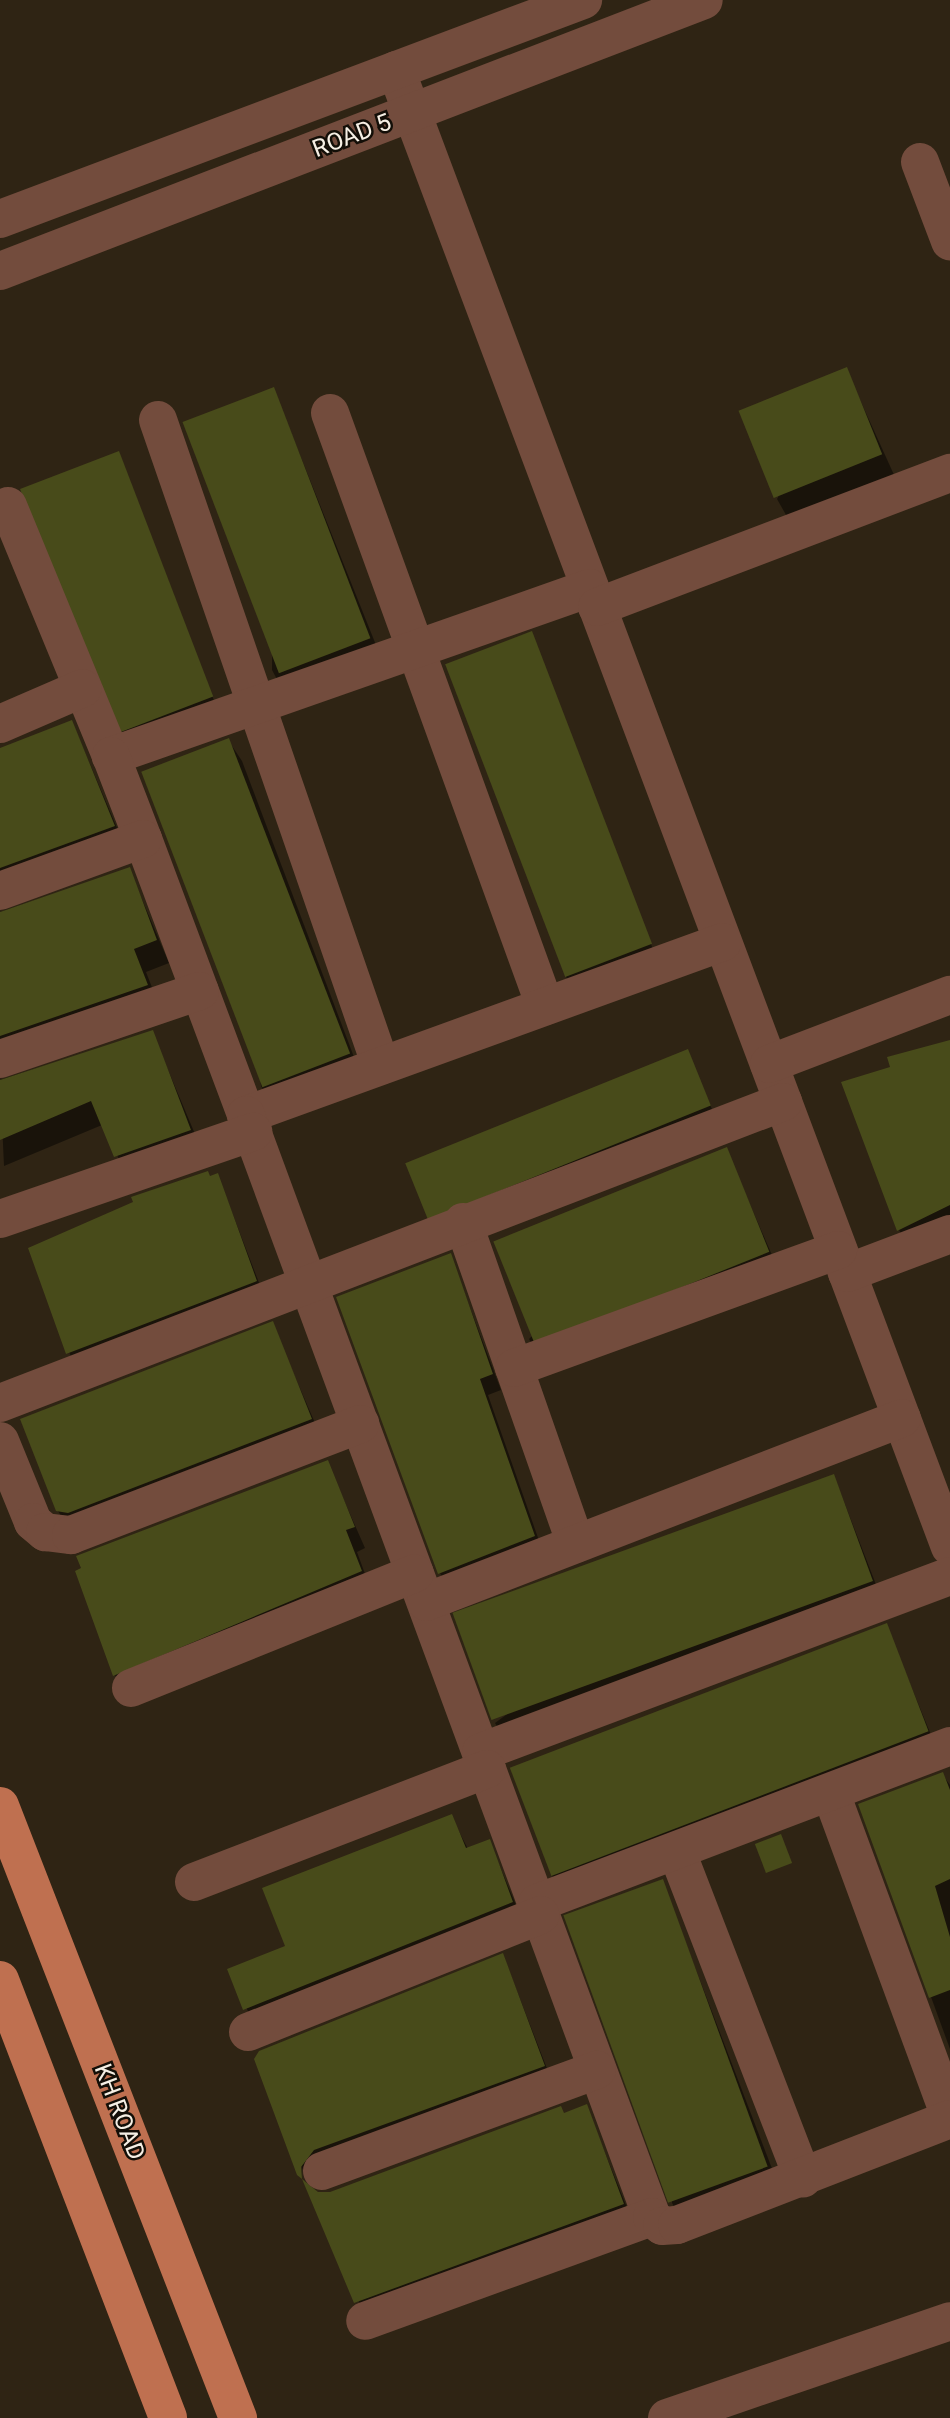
<!DOCTYPE html>
<style>
body{margin:0}
#map{position:relative;width:950px;height:2418px;overflow:hidden;background:#2f2414;font-family:Roboto,sans-serif}
div>[style]{position:absolute}
[style*='--x']{left:calc(var(--x)*1px);top:calc(var(--y)*1px);width:calc(var(--w)*1px);rotate:calc(var(--a)*1deg)}
.shadow>*{inset:0;background:#0007;transform-origin:0 0}
.building>*{inset:0;background:#484b1a;transform-origin:0 0}
.minor>*{height:38px;margin:-19px;padding:0 19px;transform-origin:19px;border-radius:19px;background:#734c3d}
.major>*{height:38px;margin:-19px;padding:0 19px;transform-origin:19px;border-radius:19px;background:#bf7050}
span{translate:-50% -50%;white-space:nowrap;text-align:center;line-height:1.15;-webkit-text-stroke:5px #130e07;paint-order:stroke}
.street-label{font-size:24px;color:#f6efe4}
</style>
<div id="map">
<div class="shadow">
<div style="clip-path:polygon(846px 369px,895px 477px,790px 522px,777px 499px)"></div>
<div style="clip-path:polygon(274px 390px,378px 650px,279px 683px,272px 670px)"></div>
<div style="left:119px;top:453px;width:276px;height:103px;rotate:69deg"></div>
<div style="left:532px;top:634px;width:344px;height:91px;rotate:69deg"></div>
<div style="clip-path:polygon(72px 722px,126px 849px,0 899px,0 749px)"></div>
<div style="clip-path:polygon(228px 740px,242px 761px,357px 1065px,267px 1097px,261px 1086px)"></div>
<div style="clip-path:polygon(129px 869px,169px 963px,146px 972px,160px 1008px,0 1065px,0 912px)"></div>
<div style="clip-path:polygon(152px 1032px,203px 1153px,129px 1179px,102px 1125px,4px 1166px,0 1080px)"></div>
<div style="clip-path:polygon(950px 1041px,950px 1234px,912px 1253px,899px 1230px,892px 1068px)"></div>
<div style="clip-path:polygon(687px 1051px,717px 1121px,436px 1229px,428px 1215px)"></div>
<div style="clip-path:polygon(726px 1149px,778px 1269px,539px 1356px,529px 1339px)"></div>
<div style="left:218px;top:1176px;width:131px;height:202px;rotate:69deg"></div>
<div style="clip-path:polygon(450px 1255px,501px 1390px,488px 1395px,543px 1552px,449px 1589px,440px 1573px)"></div>
<div style="clip-path:polygon(272px 1324px,322px 1439px,70px 1531px,58px 1511px)"></div>
<div style="clip-path:polygon(327px 1462px,365px 1548px,357px 1552px,372px 1593px,127px 1696px,115px 1675px)"></div>
<div style="clip-path:polygon(834px 1476px,882px 1600px,506px 1741px,495px 1723px)"></div>
<div style="clip-path:polygon(886px 1625px,938px 1752px,563px 1894px,551px 1874px)"></div>
<div style="clip-path:polygon(942px 1774px,950px 1785px,950px 2049px,861px 1805px)"></div>
<div style="clip-path:polygon(451px 1816px,468px 1849px,489px 1841px,524px 1924px,257px 2031px,229px 1970px,287px 1947px)"></div>
<div style="clip-path:polygon(662px 1881px,779px 2187px,684px 2223px,672px 2203px)"></div>
<div style="clip-path:polygon(503px 1955px,553px 2084px,310px 2185px,317px 2194px,330px 2193px,586px 2106px,634px 2225px,368px 2323px,256px 2059px)"></div>
</div>
<div class="building">
<div style="left:847px;top:367px;width:94px;height:117px;rotate:68deg"></div>
<div style="left:274px;top:387px;width:269px;height:98px;rotate:69deg"></div>
<div style="left:119px;top:451px;width:263px;height:106px;rotate:69deg"></div>
<div style="left:532px;top:631px;width:335px;height:93px;rotate:69deg"></div>
<div style="clip-path:polygon(72px 720px,115px 826px,0 868px,0 748px)"></div>
<div style="left:229px;top:738px;width:338px;height:94px;rotate:69deg"></div>
<div style="clip-path:polygon(130px 867px,157px 940px,134px 949px,148px 985px,0 1036px,0 912px)"></div>
<div style="clip-path:polygon(153px 1030px,191px 1130px,114px 1157px,91px 1101px,0 1140px,0 1080px)"></div>
<div style="clip-path:polygon(950px 1040px,950px 1205px,897px 1231px,841px 1082px,890px 1067px,887px 1057px)"></div>
<div style="left:688px;top:1049px;width:61px;height:305px;rotate:68deg"></div>
<div style="left:727px;top:1147px;width:113px;height:252px;rotate:68deg"></div>
<div style="clip-path:polygon(208px 1171px,210px 1176px,218px 1173px,257px 1281px,66px 1354px,28px 1248px,133px 1202px,131px 1197px)"></div>
<div style="clip-path:polygon(451px 1253px,493px 1374px,480px 1379px,535px 1536px,438px 1574px,336px 1297px)"></div>
<div style="clip-path:polygon(273px 1321px,312px 1419px,68px 1513px,56px 1511px,20px 1419px)"></div>
<div style="clip-path:polygon(328px 1460px,355px 1527px,346px 1530px,362px 1571px,113px 1676px,75px 1571px,81px 1568px,76px 1556px)"></div>
<div style="left:834px;top:1474px;width:114px;height:406px;rotate:70deg"></div>
<div style="left:887px;top:1623px;width:116px;height:404px;rotate:69deg"></div>
<div style="clip-path:polygon(943px 1772px,950px 1790px,950px 1879px,935px 1886px,950px 1937px,950px 1990px,929px 1998px,858px 1804px)"></div>
<div style="clip-path:polygon(452px 1814px,466px 1848px,490px 1839px,513px 1902px,243px 2010px,227px 1969px,285px 1946px,262px 1888px)"></div>
<div style="left:781px;top:1834px;width:31px;height:28px;rotate:69deg"></div>
<div style="left:663px;top:1879px;width:306px;height:106px;rotate:70deg"></div>
<div style="clip-path:polygon(503px 1953px,545px 2066px,314px 2150px,301px 2167px,302px 2179px,297px 2175px,254px 2059px,259px 2051px)"></div>
<div style="clip-path:polygon(587px 2104px,624px 2204px,354px 2303px,302px 2179px,318px 2192px,330px 2192px,561px 2106px,564px 2113px)"></div>
</div>
<div class="minor">
<div style="--x:396;--y:70;--w:1577;--a:69.44"></div>
<div style="--x:920;--y:162;--w:85;--a:69.2"></div>
<div style="--x:0;--y:219;--w:623;--a:-20.59"></div>
<div style="--x:0;--y:271;--w:754;--a:-21.05"></div>
<div style="--x:330;--y:413;--w:631;--a:70.07"></div>
<div style="--x:158;--y:420;--w:683;--a:70.96"></div>
<div style="--x:8;--y:506;--w:270;--a:67.6"></div>
<div style="--x:590;--y:588;--w:508;--a:160.67"></div>
<div style="--x:111;--y:756;--w:89;--a:68.9"></div>
<div style="--x:143;--y:839;--w:295;--a:69.5"></div>
<div style="--x:246;--y:1115;--w:507;--a:-19.93"></div>
<div style="--x:597;--y:607;--w:378;--a:-20.8"></div>
<div style="--x:0;--y:724;--w:90;--a:-23.4"></div>
<div style="--x:0;--y:891;--w:152;--a:-20"></div>
<div style="--x:0;--y:1059;--w:211;--a:-18.8"></div>
<div style="--x:769;--y:1064;--w:194;--a:-20.9"></div>
<div style="--x:246;--y:1115;--w:1174;--a:69.78"></div>
<div style="--x:652;--y:2217;--w:305;--a:160.1"></div>
<div style="--x:0;--y:1219;--w:268;--a:-19"></div>
<div style="--x:463;--y:1222;--w:341;--a:70.7"></div>
<div style="--x:847;--y:1273;--w:110;--a:-20.7"></div>
<div style="--x:514;--y:1368;--w:345;--a:-20"></div>
<div style="--x:0;--y:1403;--w:839;--a:-21.03"></div>
<div style="--x:0;--y:1441;--w:87;--a:67.8"></div>
<div style="--x:33;--y:1522;--w:16;--a:40"></div>
<div style="--x:45;--y:1532;--w:26;--a:7"></div>
<div style="--x:71;--y:1535;--w:310;--a:-21"></div>
<div style="--x:426;--y:1602;--w:510;--a:-21.13"></div>
<div style="--x:131;--y:1688;--w:306;--a:-22"></div>
<div style="--x:481;--y:1752;--w:501;--a:-20.57"></div>
<div style="--x:832;--y:1796;--w:342;--a:69.8"></div>
<div style="--x:677;--y:1852;--w:350;--a:68.9"></div>
<div style="--x:194;--y:1882;--w:314;--a:-21.1"></div>
<div style="--x:537;--y:1903;--w:442;--a:-20.8"></div>
<div style="--x:248;--y:2032;--w:315;--a:-21.8"></div>
<div style="--x:322;--y:2171;--w:293;--a:-20.2"></div>
<div style="--x:652;--y:2217;--w:13;--a:42"></div>
<div style="--x:662;--y:2226;--w:15;--a:-4"></div>
<div style="--x:677;--y:2225;--w:293;--a:-21.2"></div>
<div style="--x:667;--y:2418;--w:299;--a:-18.9"></div>
</div>
<div class="major">
<div style="--x:0;--y:1806;--w:657;--a:68.75"></div>
<div style="--x:0;--y:1980;--w:469;--a:69"></div>
</div>
<div class="street-label">
<span style="left:352px;top:136px;rotate:-21deg">ROAD 5</span>
<span style="left:119px;top:2112px;rotate:69deg">KH ROAD</span>
</div>
</div>
